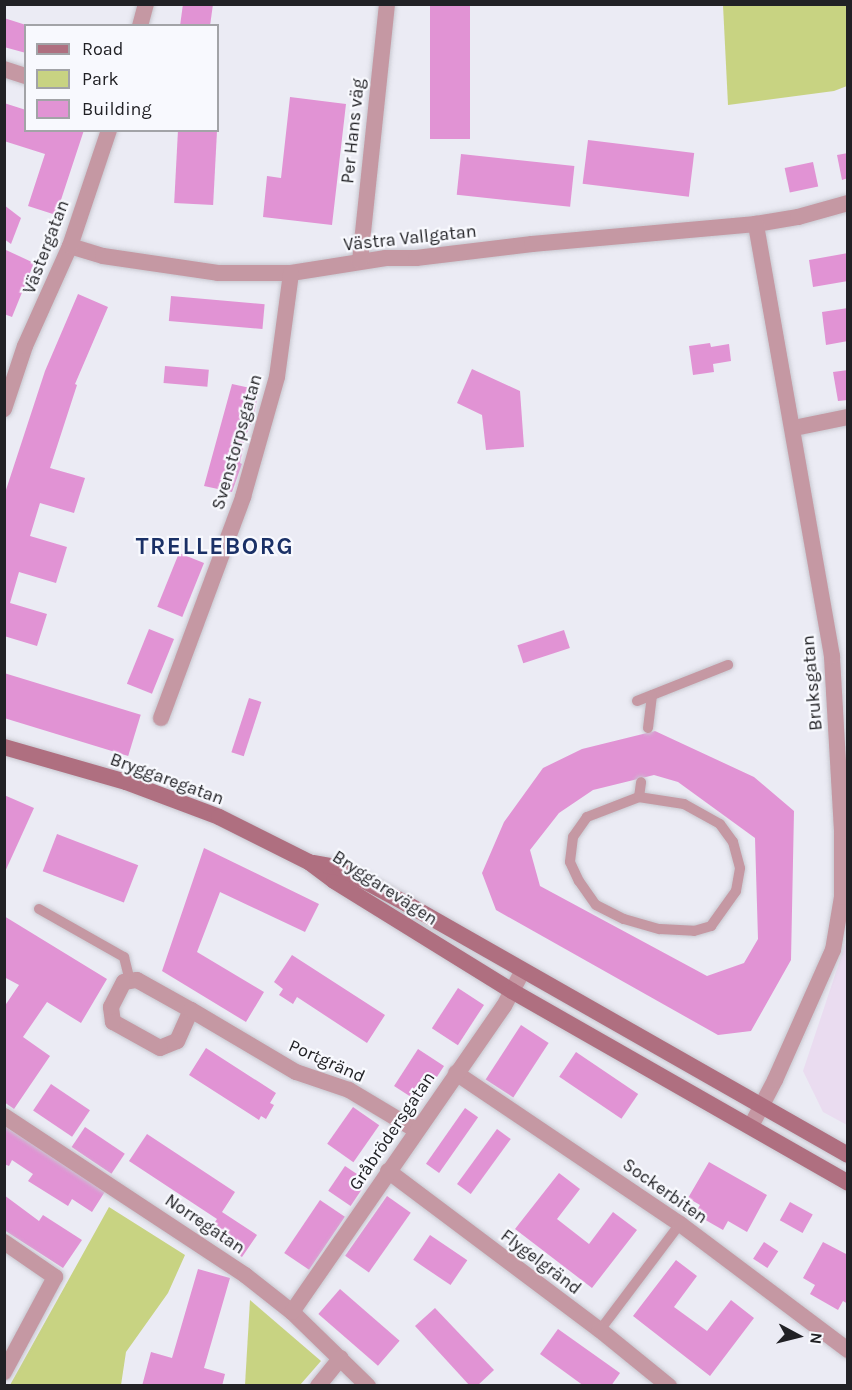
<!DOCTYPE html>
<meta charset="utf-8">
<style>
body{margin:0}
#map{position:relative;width:852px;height:1390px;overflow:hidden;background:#ebebf4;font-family:Karla,sans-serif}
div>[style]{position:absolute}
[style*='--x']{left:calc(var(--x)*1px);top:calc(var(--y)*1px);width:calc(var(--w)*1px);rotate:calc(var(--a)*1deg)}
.education>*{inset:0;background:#eadcf0}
.green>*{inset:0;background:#c8d382}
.building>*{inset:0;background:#e193d4;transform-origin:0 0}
.roads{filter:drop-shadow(0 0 2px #c7c7cf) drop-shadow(0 0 2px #c7c7cf)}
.service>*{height:10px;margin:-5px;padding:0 5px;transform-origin:5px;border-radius:5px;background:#c598a3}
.minor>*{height:16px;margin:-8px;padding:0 8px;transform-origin:8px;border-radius:8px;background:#c598a3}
.tertiary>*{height:16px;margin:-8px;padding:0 8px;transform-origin:8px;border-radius:8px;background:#c598a3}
.secondary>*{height:16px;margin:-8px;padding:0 8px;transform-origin:8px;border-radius:8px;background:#af6f80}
span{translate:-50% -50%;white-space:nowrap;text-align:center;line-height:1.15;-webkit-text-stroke:4.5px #f8f9fe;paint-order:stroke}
.street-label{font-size:18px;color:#212125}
.district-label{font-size:24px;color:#1a3066;font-weight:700;letter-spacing:1.5px}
.frame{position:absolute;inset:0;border:6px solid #212125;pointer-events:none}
.legend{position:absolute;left:24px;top:24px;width:195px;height:108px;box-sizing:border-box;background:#f8f9fe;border:2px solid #a2a3a7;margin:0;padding:8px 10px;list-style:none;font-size:18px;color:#212125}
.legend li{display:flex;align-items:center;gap:12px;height:30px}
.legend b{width:30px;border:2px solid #a2a3a7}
.north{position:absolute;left:768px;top:1306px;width:60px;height:60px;-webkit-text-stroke:4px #f8f9fe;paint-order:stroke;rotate:97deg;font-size:16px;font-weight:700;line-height:24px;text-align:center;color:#212125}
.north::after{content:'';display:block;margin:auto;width:21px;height:27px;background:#212125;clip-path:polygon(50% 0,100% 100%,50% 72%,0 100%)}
</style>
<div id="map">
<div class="education">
<div style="clip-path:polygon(847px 939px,847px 1125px,823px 1112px,803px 1071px)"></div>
</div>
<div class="green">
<div style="clip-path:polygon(723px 5px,847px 5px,847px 86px,834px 91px,728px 105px)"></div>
<div style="clip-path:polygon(109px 1207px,185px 1255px,168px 1293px,126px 1352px,121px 1385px,10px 1385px)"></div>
<div style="clip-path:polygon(250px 1300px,321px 1361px,300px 1385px,245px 1385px)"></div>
</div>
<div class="building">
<div style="clip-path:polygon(183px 4px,213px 4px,210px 26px,180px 26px)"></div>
<div style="left:430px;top:4px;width:40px;height:135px"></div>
<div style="clip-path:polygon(4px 18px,26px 25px,26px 53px,4px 47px)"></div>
<div style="clip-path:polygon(290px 97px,346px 104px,332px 225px,263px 217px,267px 176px,281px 178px)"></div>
<div style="clip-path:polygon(4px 103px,26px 110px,26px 130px,84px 130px,56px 215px,28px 206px,45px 154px,4px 141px)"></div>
<div style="left:178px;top:130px;width:39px;height:73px;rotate:3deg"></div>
<div style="left:588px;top:140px;width:107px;height:44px;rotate:7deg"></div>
<div style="clip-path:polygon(848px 153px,848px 178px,842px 180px,837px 155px)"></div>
<div style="left:461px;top:154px;width:114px;height:41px;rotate:6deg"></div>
<div style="left:813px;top:162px;width:25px;height:29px;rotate:78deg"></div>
<div style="clip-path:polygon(4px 205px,21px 218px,11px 244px,4px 239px)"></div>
<div style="clip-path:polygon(6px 250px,34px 263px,12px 317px,4px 314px)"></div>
<div style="clip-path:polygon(848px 253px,848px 281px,813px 287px,809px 260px)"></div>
<div style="clip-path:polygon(78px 294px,108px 307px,75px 384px,77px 385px,50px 468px,85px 478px,74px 513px,40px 503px,30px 536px,67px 547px,56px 583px,19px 572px,10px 603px,47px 614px,37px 646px,4px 636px,4px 496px,45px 371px)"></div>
<div style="left:171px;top:296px;width:94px;height:25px;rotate:5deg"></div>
<div style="clip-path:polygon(848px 308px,848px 341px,826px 345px,822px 312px)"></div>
<div style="clip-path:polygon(710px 343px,711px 347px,729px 344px,731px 361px,713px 364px,714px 372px,693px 375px,689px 346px)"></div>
<div style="left:165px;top:366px;width:44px;height:17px;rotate:5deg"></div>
<div style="clip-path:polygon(472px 369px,520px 391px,524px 447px,486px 450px,482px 415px,457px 403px)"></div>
<div style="clip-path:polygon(848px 370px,848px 400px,838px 401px,833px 372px)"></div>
<div style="clip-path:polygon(232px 384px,259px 390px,253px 419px,245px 437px,240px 463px,242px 464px,232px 492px,204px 486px)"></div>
<div style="left:179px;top:553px;width:27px;height:58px;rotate:22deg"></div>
<div style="left:149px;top:629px;width:27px;height:59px;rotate:22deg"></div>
<div style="left:564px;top:630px;width:19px;height:49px;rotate:72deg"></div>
<div style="left:4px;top:673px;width:143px;height:43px;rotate:17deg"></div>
<div style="left:249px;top:698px;width:13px;height:57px;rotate:18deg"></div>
<div style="clip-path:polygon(evenodd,655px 731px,754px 777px,794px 811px,791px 960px,751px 1031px,718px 1035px,496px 910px,482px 873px,504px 822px,543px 768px,582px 749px,655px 731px,654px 775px,678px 782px,755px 838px,758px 939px,744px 963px,707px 976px,540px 886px,530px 850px,559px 813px,593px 790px,654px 775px)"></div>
<div style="clip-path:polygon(4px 795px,34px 808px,4px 874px)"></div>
<div style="left:57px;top:834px;width:87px;height:40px;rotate:21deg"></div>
<div style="clip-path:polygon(204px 848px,319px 904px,305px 932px,220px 892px,197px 952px,264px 992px,246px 1022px,162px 971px)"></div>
<div style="clip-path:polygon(4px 916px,107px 979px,81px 1023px,47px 1002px,23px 1037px,50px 1056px,14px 1109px,4px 1102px,4px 1007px,19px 985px,4px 977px)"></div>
<div style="clip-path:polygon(292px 955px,385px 1015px,367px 1043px,297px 997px,293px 1004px,279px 995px,283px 989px,274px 982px)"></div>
<div style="left:458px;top:988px;width:31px;height:48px;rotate:33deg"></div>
<div style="left:521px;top:1025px;width:33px;height:65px;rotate:33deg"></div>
<div style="clip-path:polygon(206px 1048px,276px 1093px,270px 1103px,274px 1105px,266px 1119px,261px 1116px,259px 1120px,189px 1075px)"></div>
<div style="left:418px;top:1049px;width:31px;height:44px;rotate:33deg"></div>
<div style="left:576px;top:1052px;width:75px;height:30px;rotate:34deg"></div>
<div style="left:51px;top:1084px;width:47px;height:32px;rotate:34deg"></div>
<div style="left:353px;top:1107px;width:32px;height:45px;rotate:35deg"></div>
<div style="left:465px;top:1108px;width:16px;height:68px;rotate:35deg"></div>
<div style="clip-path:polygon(4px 1126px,106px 1190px,92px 1212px,72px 1199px,68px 1206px,28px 1181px,33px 1174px,12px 1160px,9px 1166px,4px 1164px)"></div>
<div style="left:85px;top:1127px;width:48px;height:24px;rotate:34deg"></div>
<div style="left:497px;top:1129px;width:17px;height:68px;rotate:36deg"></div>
<div style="clip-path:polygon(147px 1134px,235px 1192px,222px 1212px,257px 1235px,242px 1257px,207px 1234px,217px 1219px,129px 1161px)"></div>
<div style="clip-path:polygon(709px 1162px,767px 1195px,747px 1232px,728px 1221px,723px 1230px,695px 1214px,700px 1205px,688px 1198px)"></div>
<div style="left:345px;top:1166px;width:27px;height:30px;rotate:34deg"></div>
<div style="clip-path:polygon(559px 1173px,580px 1189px,557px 1219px,589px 1244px,613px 1212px,637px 1230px,592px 1288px,515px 1229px)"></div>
<div style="clip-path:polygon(4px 1195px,39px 1221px,43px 1215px,82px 1240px,63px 1268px,4px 1230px)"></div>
<div style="left:387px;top:1196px;width:29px;height:73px;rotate:35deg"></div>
<div style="left:320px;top:1200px;width:30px;height:64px;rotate:34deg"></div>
<div style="left:790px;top:1202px;width:26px;height:21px;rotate:29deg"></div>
<div style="left:430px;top:1235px;width:45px;height:30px;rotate:34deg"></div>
<div style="left:764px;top:1242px;width:17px;height:20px;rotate:33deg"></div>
<div style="clip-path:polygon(823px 1242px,848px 1255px,848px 1304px,843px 1301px,838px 1310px,810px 1294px,815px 1285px,803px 1278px)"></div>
<div style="clip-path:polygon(676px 1260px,697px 1276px,674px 1307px,707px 1331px,731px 1300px,754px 1318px,710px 1376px,633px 1316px)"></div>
<div style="clip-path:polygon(198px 1269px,230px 1278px,204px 1368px,225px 1374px,222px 1386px,142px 1386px,151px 1352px,172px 1358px)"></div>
<div style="left:340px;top:1289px;width:79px;height:33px;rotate:41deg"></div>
<div style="clip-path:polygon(435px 1308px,494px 1370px,477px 1386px,470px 1386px,415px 1326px)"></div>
<div style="clip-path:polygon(558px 1329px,620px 1373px,611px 1386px,584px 1386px,540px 1354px)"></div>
</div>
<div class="roads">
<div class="service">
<div style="--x:637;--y:701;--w:98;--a:-21.6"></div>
<div style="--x:648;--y:728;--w:33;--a:-83"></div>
<div style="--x:639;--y:797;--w:56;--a:159"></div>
<div style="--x:587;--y:817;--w:24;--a:125"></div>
<div style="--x:573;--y:837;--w:25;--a:97"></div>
<div style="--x:570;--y:862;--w:21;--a:65"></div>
<div style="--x:579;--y:881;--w:29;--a:55"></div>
<div style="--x:596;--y:905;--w:31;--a:27"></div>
<div style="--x:624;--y:919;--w:37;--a:16"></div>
<div style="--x:660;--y:929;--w:34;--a:3"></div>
<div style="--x:694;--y:931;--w:18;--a:-16"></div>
<div style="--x:711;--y:926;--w:43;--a:-54.5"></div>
<div style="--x:736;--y:891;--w:23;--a:-80"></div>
<div style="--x:740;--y:868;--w:27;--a:-105"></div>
<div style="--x:733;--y:842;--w:22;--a:-126"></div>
<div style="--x:720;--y:824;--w:41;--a:-150.9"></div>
<div style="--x:684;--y:804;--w:46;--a:-171.2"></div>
<div style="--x:639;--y:797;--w:15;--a:-82"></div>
<div style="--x:39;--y:909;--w:98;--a:29.5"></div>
<div style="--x:124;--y:957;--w:25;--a:76"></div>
<div style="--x:600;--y:1330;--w:133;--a:-53"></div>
</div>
<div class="minor">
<div style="--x:4;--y:69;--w:23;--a:18"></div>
<div style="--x:70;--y:246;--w:34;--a:17"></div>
<div style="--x:103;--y:256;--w:116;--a:8.4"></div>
<div style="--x:218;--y:273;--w:73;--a:0"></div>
<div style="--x:291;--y:273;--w:96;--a:-9"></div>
<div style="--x:386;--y:258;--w:30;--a:0"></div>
<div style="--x:416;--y:258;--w:117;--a:-6.9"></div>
<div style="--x:532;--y:244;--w:225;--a:-5.1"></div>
<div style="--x:756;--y:224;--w:43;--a:-9.5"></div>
<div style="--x:798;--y:217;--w:52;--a:-15.6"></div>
<div style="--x:360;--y:261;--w:258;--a:-84"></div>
<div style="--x:794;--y:428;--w:55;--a:-11.5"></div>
<div style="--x:161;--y:718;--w:236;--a:-69.6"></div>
<div style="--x:243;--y:497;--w:125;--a:-74.2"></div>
<div style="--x:277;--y:377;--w:105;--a:-82.3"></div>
<div style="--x:191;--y:1010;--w:34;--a:114"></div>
<div style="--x:177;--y:1041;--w:18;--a:158"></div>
<div style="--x:160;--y:1048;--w:54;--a:-151"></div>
<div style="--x:113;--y:1022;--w:15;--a:-98"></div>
<div style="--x:111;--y:1007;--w:28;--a:-63"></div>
<div style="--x:124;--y:982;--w:13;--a:-9"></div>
<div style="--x:137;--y:980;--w:62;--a:29.1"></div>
<div style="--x:191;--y:1010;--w:122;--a:30.6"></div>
<div style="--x:296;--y:1072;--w:56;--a:18.8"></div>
<div style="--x:349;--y:1090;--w:78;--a:30.8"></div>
<div style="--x:456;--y:1073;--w:270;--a:34"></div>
<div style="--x:680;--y:1224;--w:210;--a:36.9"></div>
<div style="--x:4;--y:1116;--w:289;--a:33.4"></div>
<div style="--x:245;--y:1275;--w:60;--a:38.2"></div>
<div style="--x:292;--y:1312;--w:106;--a:44.2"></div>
<div style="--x:751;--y:1126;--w:52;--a:-62.4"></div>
<div style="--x:775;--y:1080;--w:142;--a:-66"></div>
<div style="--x:833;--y:950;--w:54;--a:-80.4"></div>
<div style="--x:842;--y:897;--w:66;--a:-90"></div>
<div style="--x:842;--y:831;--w:175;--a:-93.3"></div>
<div style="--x:832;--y:656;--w:439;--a:-100"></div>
<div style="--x:388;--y:1171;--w:265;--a:36.9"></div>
<div style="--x:600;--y:1330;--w:89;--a:39.1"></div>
<div style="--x:4;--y:1242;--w:62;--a:34.5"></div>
<div style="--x:55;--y:1277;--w:108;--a:118.2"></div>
<div style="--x:292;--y:1312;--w:372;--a:-55.3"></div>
<div style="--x:504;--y:1006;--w:40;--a:-62"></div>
<div style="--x:318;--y:1386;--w:36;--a:-51"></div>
</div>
<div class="tertiary">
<div style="--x:140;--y:26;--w:23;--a:-75"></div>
<div style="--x:4;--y:409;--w:66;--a:-71.6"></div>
<div style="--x:25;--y:346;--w:110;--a:-65.8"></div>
<div style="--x:70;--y:246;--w:122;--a:-71.4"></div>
</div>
<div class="secondary">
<div style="--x:4;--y:747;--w:127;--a:16"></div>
<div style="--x:126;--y:782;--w:99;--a:20.6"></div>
<div style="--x:219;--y:817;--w:101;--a:26.6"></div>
<div style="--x:309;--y:862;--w:31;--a:37"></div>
<div style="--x:334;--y:881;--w:209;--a:31.7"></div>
<div style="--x:512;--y:991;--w:387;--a:29.7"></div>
<div style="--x:313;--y:863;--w:27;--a:10"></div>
<div style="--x:340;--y:868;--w:76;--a:28.2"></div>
<div style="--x:407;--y:904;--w:507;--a:29.65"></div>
</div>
</div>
<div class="street-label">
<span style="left:353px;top:131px;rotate:-84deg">Per Hans väg</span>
<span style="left:410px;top:238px;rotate:-6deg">Västra Vallgatan</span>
<span style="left:46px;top:247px;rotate:-69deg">Västergatan</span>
<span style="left:237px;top:442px;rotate:-74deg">Svenstorpsgatan</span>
<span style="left:812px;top:683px;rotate:-95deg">Bruksgatan</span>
<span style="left:167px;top:779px;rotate:20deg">Bryggaregatan</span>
<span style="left:385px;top:888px;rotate:33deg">Bryggarevägen</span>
<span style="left:327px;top:1061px;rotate:24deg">Portgränd</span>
<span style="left:392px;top:1131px;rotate:-56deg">Gråbrödersgatan</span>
<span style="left:665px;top:1191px;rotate:35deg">Sockerbiten</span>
<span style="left:205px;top:1224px;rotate:34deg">Norregatan</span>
<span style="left:541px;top:1262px;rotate:37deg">Flygelgränd</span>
</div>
<div class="district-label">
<span style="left:215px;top:547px">TRELLEBORG</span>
</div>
<div class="frame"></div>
<ul class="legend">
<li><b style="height:8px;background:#af6f80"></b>Road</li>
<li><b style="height:16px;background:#c8d382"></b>Park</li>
<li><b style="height:16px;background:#e193d4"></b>Building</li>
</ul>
<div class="north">N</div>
</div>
